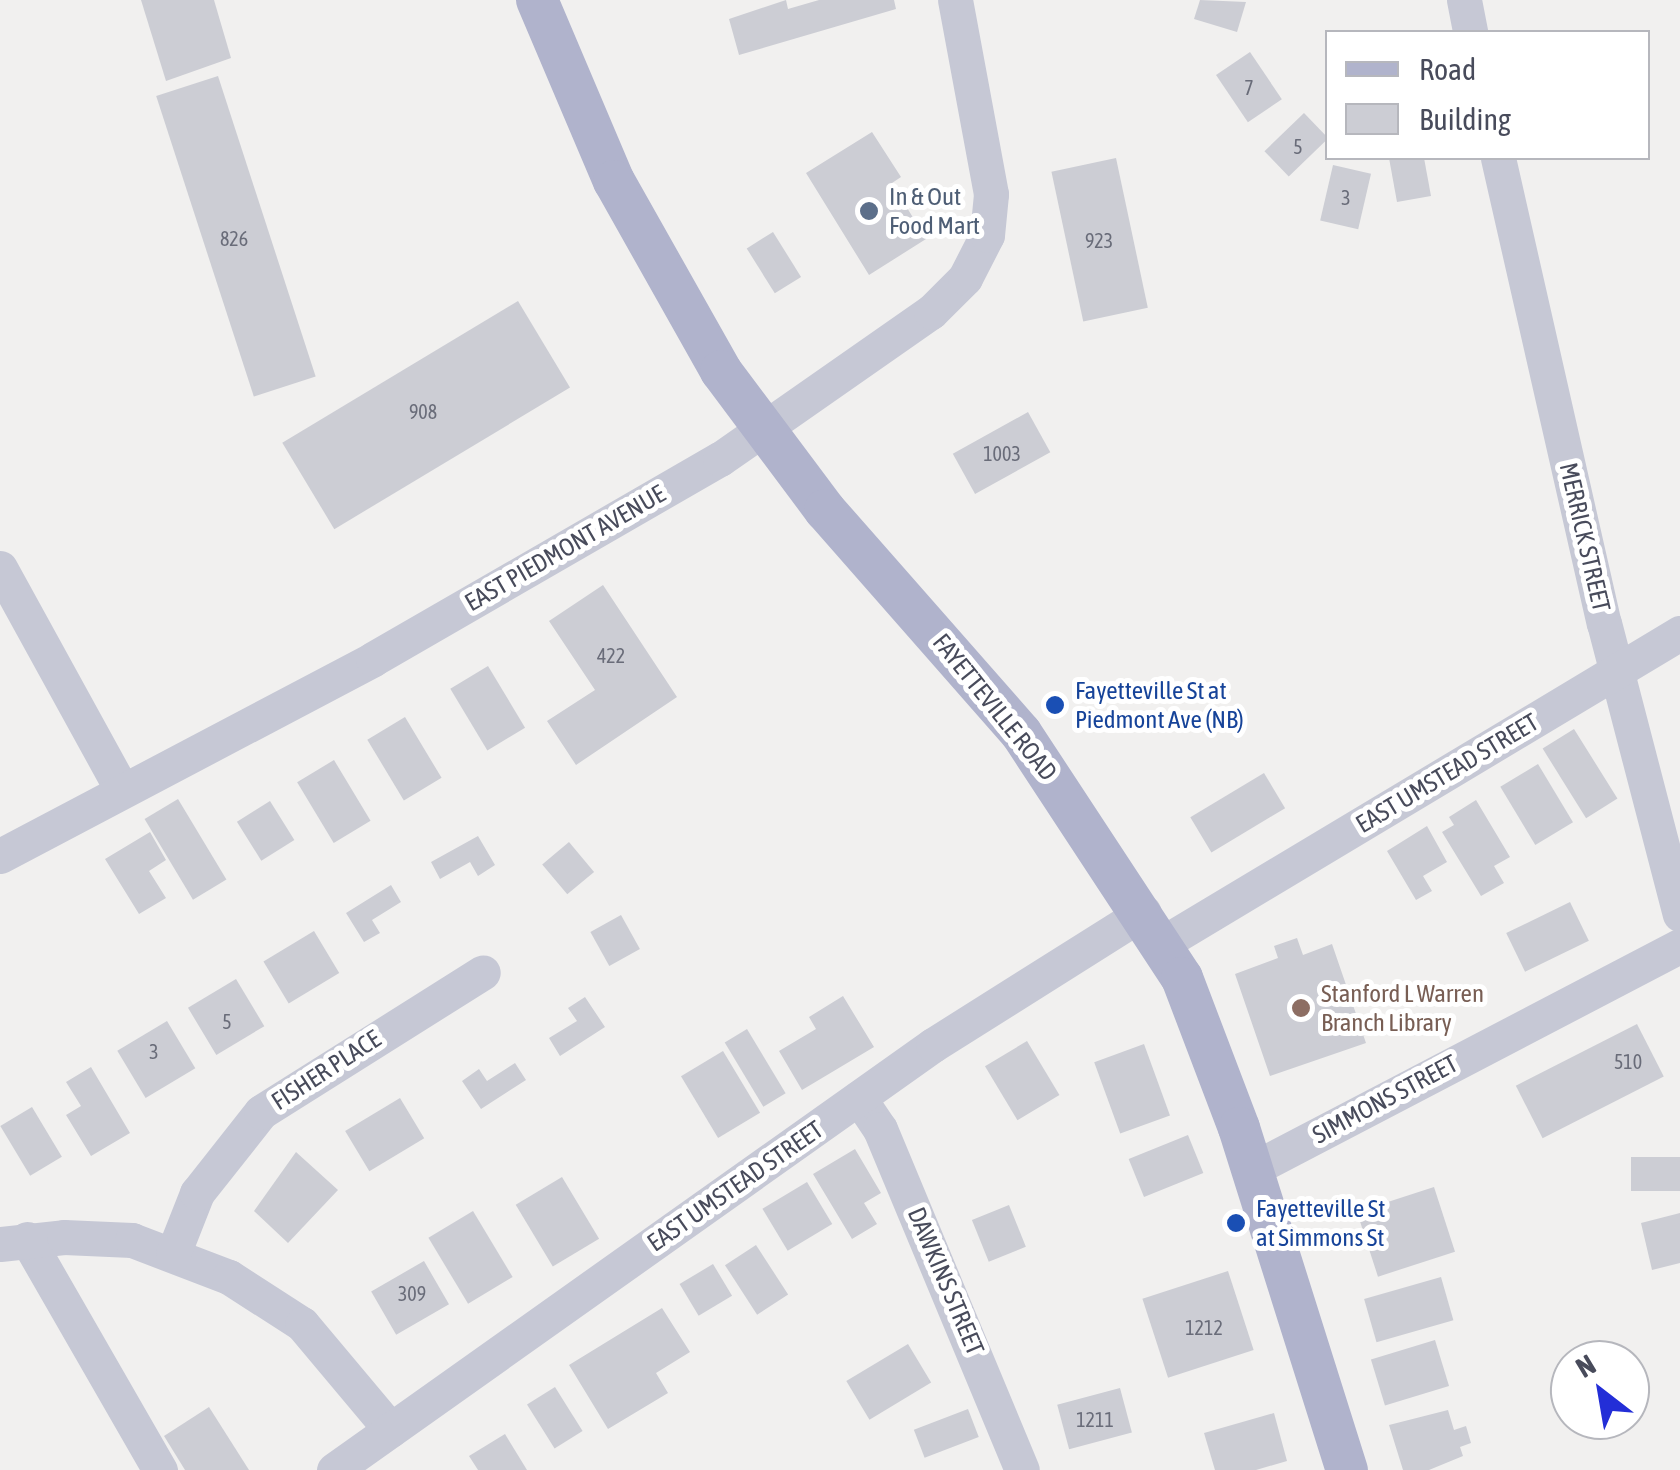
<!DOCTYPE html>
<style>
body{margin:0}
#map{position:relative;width:1680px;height:1470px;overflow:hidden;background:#f1f0ef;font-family:"Asap Condensed",sans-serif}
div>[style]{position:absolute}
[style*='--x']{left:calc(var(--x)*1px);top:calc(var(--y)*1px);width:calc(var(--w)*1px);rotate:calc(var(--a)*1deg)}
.building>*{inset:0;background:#cccdd4;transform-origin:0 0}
.minor>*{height:35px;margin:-17.5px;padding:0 17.5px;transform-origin:17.5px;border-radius:17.5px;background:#c6c8d5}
.major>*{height:42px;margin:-21px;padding:0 21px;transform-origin:21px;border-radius:21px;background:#b0b3cc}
.dots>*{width:28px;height:28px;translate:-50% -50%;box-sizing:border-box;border:5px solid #fff;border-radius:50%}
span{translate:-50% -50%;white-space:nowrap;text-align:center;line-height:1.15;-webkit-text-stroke:10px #fff;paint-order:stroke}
.number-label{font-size:20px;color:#696c79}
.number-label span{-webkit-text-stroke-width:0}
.service-label{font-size:25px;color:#4e5e75}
.left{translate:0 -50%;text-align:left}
.street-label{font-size:25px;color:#484b5b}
.transit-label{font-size:25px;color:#164399}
.education-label{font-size:25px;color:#785e54}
.legend{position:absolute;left:1325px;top:30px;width:325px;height:130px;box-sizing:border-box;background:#fff;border:2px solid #b6b7bd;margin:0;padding:12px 18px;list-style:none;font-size:30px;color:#484b5b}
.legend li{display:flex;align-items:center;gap:20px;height:50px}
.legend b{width:50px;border:2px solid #b6b7bd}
.north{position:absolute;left:1550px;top:1340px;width:100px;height:100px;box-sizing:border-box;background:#fff;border:2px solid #b6b7bd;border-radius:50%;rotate:329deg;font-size:28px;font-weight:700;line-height:40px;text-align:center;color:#484b5b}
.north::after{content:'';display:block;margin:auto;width:35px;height:45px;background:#232ed7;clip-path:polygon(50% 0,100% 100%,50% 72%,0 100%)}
</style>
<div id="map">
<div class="building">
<div style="clip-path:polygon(141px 0,214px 0,231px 58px,166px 81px)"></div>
<div style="clip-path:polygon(786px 0,788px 9px,819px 0,894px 0,896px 9px,739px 55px,729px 19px)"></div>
<div style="clip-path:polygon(1200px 0,1246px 2px,1237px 32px,1194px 19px)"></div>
<div style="left:1250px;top:52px;width:57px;height:41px;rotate:56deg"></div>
<div style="left:218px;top:76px;width:316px;height:65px;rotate:72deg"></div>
<div style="left:1304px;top:113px;width:35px;height:55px;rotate:46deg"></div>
<div style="clip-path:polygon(872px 132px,901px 177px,892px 183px,926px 239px,869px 275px,806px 173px)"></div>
<div style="left:1116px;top:158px;width:153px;height:66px;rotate:78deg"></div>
<div style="clip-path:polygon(1389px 158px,1424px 158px,1431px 196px,1397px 202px)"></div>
<div style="left:1333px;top:165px;width:39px;height:57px;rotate:13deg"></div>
<div style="left:773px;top:232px;width:53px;height:31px;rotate:58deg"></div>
<div style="left:518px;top:301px;width:101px;height:275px;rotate:59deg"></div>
<div style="left:1028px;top:412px;width:46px;height:86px;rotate:61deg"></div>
<div style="clip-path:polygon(603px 585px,677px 697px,576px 765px,547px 721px,595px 690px,549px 621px)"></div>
<div style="left:488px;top:666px;width:72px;height:44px;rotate:59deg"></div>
<div style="left:405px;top:717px;width:71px;height:44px;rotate:59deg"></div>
<div style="left:1574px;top:729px;width:82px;height:37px;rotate:58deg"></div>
<div style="left:334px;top:760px;width:71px;height:43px;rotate:59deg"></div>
<div style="left:1538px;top:764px;width:68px;height:44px;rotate:59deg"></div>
<div style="left:1264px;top:773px;width:41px;height:86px;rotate:59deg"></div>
<div style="left:178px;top:799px;width:94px;height:39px;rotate:59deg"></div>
<div style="clip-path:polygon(1476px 800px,1510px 857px,1494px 866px,1504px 883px,1481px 896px,1442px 832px,1454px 825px,1449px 817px)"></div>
<div style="left:270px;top:801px;width:46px;height:39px;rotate:58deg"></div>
<div style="clip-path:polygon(1427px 826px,1447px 862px,1423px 876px,1432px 891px,1416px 900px,1387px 851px)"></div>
<div style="clip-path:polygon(150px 832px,166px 860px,149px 871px,166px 898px,139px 914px,105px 859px)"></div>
<div style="clip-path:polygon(478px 836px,495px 865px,478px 876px,470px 862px,440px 879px,431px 862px)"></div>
<div style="left:569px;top:842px;width:39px;height:35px;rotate:50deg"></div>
<div style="clip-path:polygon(391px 885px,401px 902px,372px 920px,380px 933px,364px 942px,346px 913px)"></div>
<div style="left:1570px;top:902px;width:43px;height:71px;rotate:64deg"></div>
<div style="left:621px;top:915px;width:39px;height:35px;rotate:61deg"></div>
<div style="left:314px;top:931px;width:49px;height:59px;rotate:59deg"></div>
<div style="clip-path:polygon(1297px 938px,1303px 955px,1332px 944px,1366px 1043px,1270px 1076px,1235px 974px,1278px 958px,1274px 946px)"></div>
<div style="left:236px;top:979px;width:55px;height:56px;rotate:59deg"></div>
<div style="clip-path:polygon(843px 996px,874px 1047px,802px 1090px,779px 1051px,816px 1029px,809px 1017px)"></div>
<div style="clip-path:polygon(585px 997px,605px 1027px,560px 1056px,549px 1038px,577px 1021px,568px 1008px)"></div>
<div style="left:167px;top:1021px;width:55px;height:58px;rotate:59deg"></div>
<div style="left:1637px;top:1024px;width:59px;height:136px;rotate:63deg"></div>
<div style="left:747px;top:1029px;width:75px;height:26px;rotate:59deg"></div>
<div style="left:1027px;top:1041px;width:63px;height:49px;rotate:59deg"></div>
<div style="left:1144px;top:1044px;width:76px;height:53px;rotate:70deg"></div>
<div style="left:723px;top:1051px;width:72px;height:49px;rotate:59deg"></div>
<div style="clip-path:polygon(515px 1063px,526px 1080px,481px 1109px,462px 1081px,479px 1069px,487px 1081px)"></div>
<div style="clip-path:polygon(91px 1067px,130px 1133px,91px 1156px,66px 1115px,81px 1106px,66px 1082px)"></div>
<div style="left:400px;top:1098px;width:47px;height:64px;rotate:59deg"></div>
<div style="left:32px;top:1107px;width:58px;height:37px;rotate:59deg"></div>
<div style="left:1188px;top:1135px;width:41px;height:64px;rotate:68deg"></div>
<div style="clip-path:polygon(855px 1149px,881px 1193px,864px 1203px,877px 1224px,852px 1239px,813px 1174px)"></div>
<div style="clip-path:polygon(296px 1152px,338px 1190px,288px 1243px,254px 1211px)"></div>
<div style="left:1680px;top:1157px;width:34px;height:49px;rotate:90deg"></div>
<div style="left:562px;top:1177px;width:72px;height:54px;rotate:59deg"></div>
<div style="left:807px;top:1182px;width:49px;height:52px;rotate:59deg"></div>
<div style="left:1434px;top:1187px;width:68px;height:81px;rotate:72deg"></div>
<div style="left:1009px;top:1205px;width:45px;height:40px;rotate:68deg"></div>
<div style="left:473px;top:1211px;width:77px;height:52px;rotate:59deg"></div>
<div style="clip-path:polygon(1680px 1213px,1680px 1263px,1652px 1270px,1641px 1223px)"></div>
<div style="left:756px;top:1245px;width:59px;height:37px;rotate:57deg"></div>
<div style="left:424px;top:1261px;width:50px;height:61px;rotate:60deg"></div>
<div style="left:713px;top:1264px;width:37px;height:39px;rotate:59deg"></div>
<div style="left:1228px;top:1271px;width:83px;height:90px;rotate:72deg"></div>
<div style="left:1441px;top:1277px;width:45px;height:80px;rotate:74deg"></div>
<div style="clip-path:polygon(662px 1308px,690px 1352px,656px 1373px,668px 1393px,608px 1429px,569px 1365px)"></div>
<div style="left:1435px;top:1340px;width:48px;height:67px;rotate:73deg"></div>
<div style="left:908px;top:1344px;width:45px;height:72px;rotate:59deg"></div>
<div style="left:555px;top:1387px;width:52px;height:33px;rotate:58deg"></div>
<div style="left:1120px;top:1388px;width:46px;height:65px;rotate:75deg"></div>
<div style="clip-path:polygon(209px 1407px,249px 1470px,185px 1470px,164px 1436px)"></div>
<div style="left:968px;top:1409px;width:30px;height:58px;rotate:69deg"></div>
<div style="clip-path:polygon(1448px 1410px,1454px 1430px,1466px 1426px,1471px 1443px,1460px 1447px,1463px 1456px,1429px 1470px,1403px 1470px,1389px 1425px)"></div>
<div style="clip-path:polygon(1274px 1413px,1287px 1461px,1256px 1470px,1215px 1470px,1204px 1433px)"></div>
<div style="clip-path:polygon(505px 1434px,527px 1470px,478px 1470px,469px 1456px)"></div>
</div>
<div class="minor">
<div style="--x:1464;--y:0;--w:33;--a:79"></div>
<div style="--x:1498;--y:158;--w:477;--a:77.2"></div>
<div style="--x:1604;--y:623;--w:301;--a:75.4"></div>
<div style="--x:0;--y:568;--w:253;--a:61.2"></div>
<div style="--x:0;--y:856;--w:422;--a:-27.8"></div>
<div style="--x:373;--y:659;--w:401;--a:-30"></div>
<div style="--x:720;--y:459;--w:257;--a:-34.9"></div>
<div style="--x:931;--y:312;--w:48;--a:-45"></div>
<div style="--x:965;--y:278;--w:48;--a:-62.9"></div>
<div style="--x:987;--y:235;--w:41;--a:-84.4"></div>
<div style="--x:991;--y:194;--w:197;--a:-100.5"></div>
<div style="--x:1163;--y:943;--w:603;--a:-30.95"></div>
<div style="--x:859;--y:1098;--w:37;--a:56"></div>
<div style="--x:880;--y:1129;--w:369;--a:67.4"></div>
<div style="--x:1251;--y:1170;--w:484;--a:-27.6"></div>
<div style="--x:27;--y:1239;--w:267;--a:60.1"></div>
<div style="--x:0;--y:1244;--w:64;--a:-6.2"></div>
<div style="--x:64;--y:1237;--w:68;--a:2.5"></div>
<div style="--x:132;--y:1240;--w:104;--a:20.9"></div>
<div style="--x:229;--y:1277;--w:87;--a:32.8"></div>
<div style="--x:302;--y:1324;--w:138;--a:50"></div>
<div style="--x:173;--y:1254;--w:66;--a:-68.5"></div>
<div style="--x:197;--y:1193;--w:103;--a:-51.7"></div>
<div style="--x:261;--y:1112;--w:262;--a:-32.2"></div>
<div style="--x:334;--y:1470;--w:734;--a:-35.36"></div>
<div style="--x:933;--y:1045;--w:249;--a:-32.2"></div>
</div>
<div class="major">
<div style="--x:537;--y:0;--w:197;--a:67"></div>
<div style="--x:614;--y:181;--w:218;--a:60.6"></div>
<div style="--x:721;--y:371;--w:174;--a:53.2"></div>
<div style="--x:825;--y:510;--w:297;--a:48.7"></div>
<div style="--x:1021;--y:733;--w:293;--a:56.7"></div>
<div style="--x:1182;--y:978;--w:160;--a:69.2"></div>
<div style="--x:1239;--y:1128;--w:359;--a:72.5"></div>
</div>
<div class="dots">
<div style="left:869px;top:211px;background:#5c6f8a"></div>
<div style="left:1055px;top:705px;background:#1a4fb4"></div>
<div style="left:1301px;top:1008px;background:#8d6e63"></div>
<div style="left:1236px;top:1223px;background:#1a4fb4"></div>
</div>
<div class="number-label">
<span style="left:1249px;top:87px">7</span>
<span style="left:1298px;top:146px">5</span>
<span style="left:1346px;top:197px">3</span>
<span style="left:234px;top:238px">826</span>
<span style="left:1099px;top:240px">923</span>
<span style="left:423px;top:411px">908</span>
<span style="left:1002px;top:453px">1003</span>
<span style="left:611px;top:655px">422</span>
<span style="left:227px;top:1021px">5</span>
<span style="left:154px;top:1051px">3</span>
<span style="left:1628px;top:1061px">510</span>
<span style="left:412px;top:1293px">309</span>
<span style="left:1204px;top:1327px">1212</span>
<span style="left:1095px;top:1419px">1211</span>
</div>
<div class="service-label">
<span class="left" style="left:889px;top:211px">In &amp; Out<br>Food Mart</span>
</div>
<div class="street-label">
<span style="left:1585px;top:537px;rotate:77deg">MERRICK STREET</span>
<span style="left:565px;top:548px;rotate:-30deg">EAST PIEDMONT AVENUE</span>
<span style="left:995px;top:707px;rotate:51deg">FAYETTEVILLE ROAD</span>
<span style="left:1447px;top:773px;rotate:-31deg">EAST UMSTEAD STREET</span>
<span style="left:326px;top:1070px;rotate:-33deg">FISHER PLACE</span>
<span style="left:1385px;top:1099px;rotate:-28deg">SIMMONS STREET</span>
<span style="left:735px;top:1186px;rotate:-35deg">EAST UMSTEAD STREET</span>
<span style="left:946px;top:1281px;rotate:67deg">DAWKINS STREET</span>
</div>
<div class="transit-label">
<span class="left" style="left:1075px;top:705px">Fayetteville St at<br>Piedmont Ave (NB)</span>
<span class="left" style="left:1256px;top:1223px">Fayetteville St<br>at Simmons St</span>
</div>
<div class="education-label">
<span class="left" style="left:1321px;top:1008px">Stanford L Warren<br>Branch Library</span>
</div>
<ul class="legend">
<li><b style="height:12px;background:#b0b3cc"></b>Road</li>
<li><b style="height:28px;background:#cccdd4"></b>Building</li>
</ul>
<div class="north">N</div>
</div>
